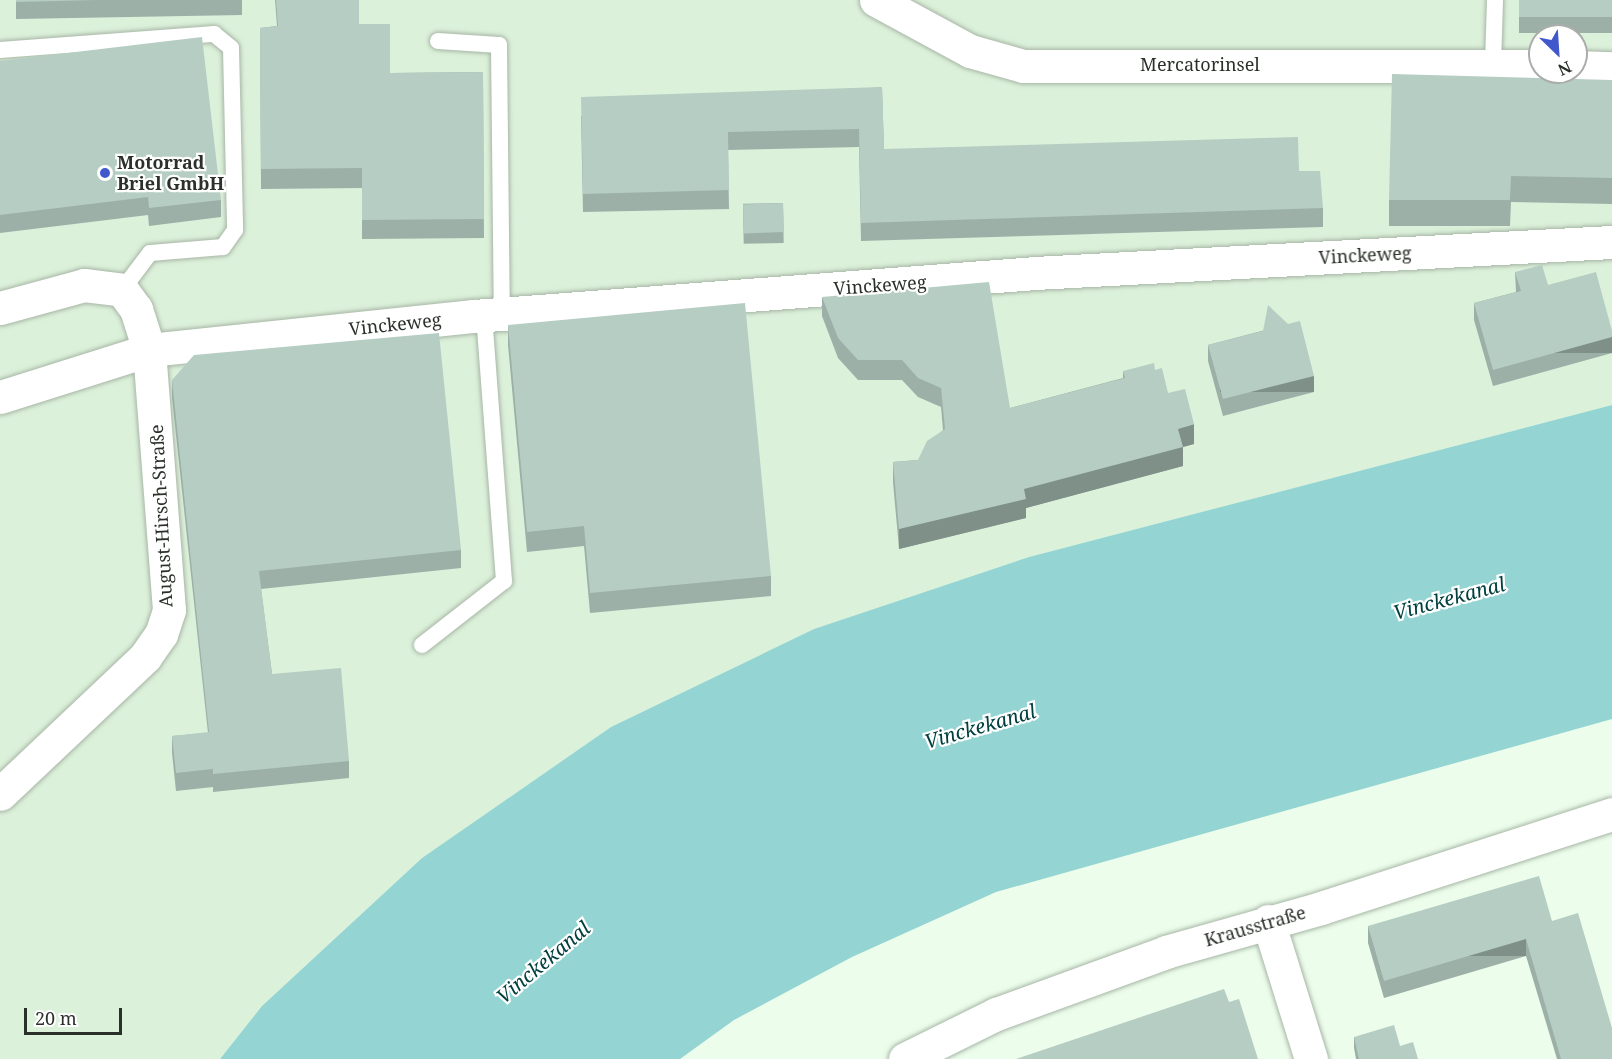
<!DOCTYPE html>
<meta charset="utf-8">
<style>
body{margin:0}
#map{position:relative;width:1612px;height:1059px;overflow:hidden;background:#ecfdeb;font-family:"Noto Serif",serif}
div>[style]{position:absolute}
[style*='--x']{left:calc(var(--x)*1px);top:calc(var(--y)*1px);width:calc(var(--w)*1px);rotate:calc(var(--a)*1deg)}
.built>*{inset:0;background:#dcf1da}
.water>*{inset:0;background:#94d5d4}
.roads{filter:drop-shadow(0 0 2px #a7b6a6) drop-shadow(0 0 2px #a7b6a6)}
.service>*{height:16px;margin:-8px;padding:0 8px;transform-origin:8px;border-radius:8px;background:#fff}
.minor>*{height:33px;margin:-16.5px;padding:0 16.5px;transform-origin:16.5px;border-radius:16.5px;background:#fff}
.wall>*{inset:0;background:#9cb0a8;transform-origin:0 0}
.shaded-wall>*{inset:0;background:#7f9088;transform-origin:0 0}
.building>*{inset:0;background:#b5cdc3;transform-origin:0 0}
.dots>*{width:16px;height:16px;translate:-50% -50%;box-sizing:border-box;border:3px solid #fff;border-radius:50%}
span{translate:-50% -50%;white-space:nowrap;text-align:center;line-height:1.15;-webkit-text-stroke:4.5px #fff;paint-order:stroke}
.street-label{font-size:18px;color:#2b312a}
.poi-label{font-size:18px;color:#2b312a;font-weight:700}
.left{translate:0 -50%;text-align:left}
.water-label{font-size:20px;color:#00403f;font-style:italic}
.north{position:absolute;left:1528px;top:24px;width:60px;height:60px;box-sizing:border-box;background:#fff;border:2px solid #aaadaa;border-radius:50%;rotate:155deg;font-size:16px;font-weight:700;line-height:24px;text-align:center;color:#2b312a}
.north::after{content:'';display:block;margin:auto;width:21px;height:27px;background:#4058cb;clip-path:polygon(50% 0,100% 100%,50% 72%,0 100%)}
.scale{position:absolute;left:24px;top:1008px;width:98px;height:27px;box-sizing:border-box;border:3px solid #2b312a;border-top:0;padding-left:8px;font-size:18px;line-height:21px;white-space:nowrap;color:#2b312a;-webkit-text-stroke:4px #fff;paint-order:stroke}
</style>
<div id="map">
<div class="built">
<div style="clip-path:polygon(evenodd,0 0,1612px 0,1612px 405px,1029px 557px,814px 629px,611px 727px,422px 858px,262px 1006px,220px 1059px,0 1059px,0 0,1540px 36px,1576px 36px,1576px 72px,1540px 72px,1540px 36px)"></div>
</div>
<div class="water">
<div style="clip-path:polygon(1612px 405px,1612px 719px,996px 892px,852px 957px,734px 1020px,680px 1059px,220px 1059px,262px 1006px,422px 858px,611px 727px,814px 629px,1029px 557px)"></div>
</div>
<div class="roads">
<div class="service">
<div style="--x:438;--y:41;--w:61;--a:3.8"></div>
<div style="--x:499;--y:45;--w:269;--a:89.4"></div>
<div style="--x:0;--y:50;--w:215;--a:-4.3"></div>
<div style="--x:214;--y:34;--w:22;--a:39"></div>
<div style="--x:231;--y:48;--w:182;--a:88.7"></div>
<div style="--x:235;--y:230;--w:21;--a:125"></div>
<div style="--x:223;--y:247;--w:73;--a:175.3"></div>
<div style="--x:150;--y:253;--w:46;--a:127.1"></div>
<div style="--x:1493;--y:64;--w:64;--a:-88.2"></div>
<div style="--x:422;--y:645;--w:104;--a:-38"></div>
<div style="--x:504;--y:581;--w:267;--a:-94.3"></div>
</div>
<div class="minor">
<div style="--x:876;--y:0;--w:107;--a:28.5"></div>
<div style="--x:970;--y:51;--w:55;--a:15.8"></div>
<div style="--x:1023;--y:66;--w:517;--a:0"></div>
<div style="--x:1576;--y:67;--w:36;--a:2"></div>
<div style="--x:0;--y:308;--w:87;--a:-15.3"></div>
<div style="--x:84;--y:285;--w:38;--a:7"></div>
<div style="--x:122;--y:290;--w:24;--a:54"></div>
<div style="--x:136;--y:309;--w:43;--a:72.4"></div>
<div style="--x:149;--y:350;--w:261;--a:85.6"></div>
<div style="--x:169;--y:610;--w:25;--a:108"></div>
<div style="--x:161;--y:634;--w:28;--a:125"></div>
<div style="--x:145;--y:657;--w:199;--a:136.6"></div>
<div style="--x:0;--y:397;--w:156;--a:-17.5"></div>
<div style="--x:149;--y:350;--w:327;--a:-6"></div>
<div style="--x:474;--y:316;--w:563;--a:-4.38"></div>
<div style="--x:1035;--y:273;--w:578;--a:-3.08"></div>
<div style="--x:1268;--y:921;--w:145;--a:72.7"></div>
<div style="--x:905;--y:1059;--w:102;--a:-26.3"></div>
<div style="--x:996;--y:1014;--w:181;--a:-20"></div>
<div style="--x:1166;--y:952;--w:161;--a:-15.8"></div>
<div style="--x:1321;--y:908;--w:306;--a:-17.9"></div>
</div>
</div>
<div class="wall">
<div style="clip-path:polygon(16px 0,242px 0,242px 15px,16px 19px)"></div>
<div style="clip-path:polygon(275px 0,359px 0,359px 24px,390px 73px,483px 72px,484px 238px,362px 239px,362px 188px,261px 189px,260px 28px,277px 26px)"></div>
<div style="left:1519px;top:0;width:93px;height:33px"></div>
<div style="clip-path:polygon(0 61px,221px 200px,221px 217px,149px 226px,148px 215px,0 233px)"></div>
<div style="clip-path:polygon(1612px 80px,1612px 204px,1511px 202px,1510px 226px,1389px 226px,1389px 200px)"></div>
<div style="clip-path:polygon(882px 87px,884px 149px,1299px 171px,1323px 208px,1323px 227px,861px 241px,859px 147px,728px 150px,729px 209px,583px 212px,581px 116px)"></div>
<div style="left:783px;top:203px;width:40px;height:40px;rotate:89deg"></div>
<div style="clip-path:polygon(1515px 272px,1548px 285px,1612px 331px,1612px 353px,1493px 386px,1474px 320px,1474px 303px,1516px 292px)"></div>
<div style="clip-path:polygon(822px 297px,1010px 408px,1123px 378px,1123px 371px,1155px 370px,1168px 393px,1194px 444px,1183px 447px,1183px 466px,1026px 508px,1026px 518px,899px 549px,893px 482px,893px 462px,918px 460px,943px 430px,941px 407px,918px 397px,902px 380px,858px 380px,838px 358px,822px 316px)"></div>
<div style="clip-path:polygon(1288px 324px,1314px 392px,1223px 416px,1208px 361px,1208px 345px)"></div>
<div style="clip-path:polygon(508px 325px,771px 576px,771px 596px,590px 613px,584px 546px,527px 552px,508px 345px)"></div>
<div style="clip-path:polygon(172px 380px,461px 550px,461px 568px,261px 589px,272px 674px,349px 761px,349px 778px,213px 792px,213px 787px,176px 791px,172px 753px,172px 736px,208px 733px,172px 398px)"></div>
<div style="clip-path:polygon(1552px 921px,1612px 1059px,1557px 1059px,1526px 956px,1384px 998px,1368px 943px,1368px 926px)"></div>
<div style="clip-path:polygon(1354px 1037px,1400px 1046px,1418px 1059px,1356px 1059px,1354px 1048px)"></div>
</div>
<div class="shaded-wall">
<div style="left:1612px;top:337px;width:16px;height:123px;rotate:90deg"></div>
<div style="left:1314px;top:376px;width:16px;height:94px;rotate:90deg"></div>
<div style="clip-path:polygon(1194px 424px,1194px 444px,1183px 447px,1183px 466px,1026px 508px,1026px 518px,899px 549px,899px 529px,1024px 489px,1178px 429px)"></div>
<div style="left:1526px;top:939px;width:17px;height:148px;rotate:90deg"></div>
</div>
<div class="building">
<div style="clip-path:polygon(16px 0,96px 0,16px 2px)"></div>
<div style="clip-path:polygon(276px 0,359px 0,359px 24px,390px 24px,390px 73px,483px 72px,484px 219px,362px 220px,362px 168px,261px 169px,260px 28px,278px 26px)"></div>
<div style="left:1519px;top:0;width:93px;height:17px"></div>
<div style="clip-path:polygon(202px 37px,221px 200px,149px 208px,148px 197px,0 215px,0 61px)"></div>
<div style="clip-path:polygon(1392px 74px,1612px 80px,1612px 178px,1511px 176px,1510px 200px,1389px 200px)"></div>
<div style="clip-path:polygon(882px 87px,884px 149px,1298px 137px,1299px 171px,1320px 171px,1323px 208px,861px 223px,859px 129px,728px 132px,729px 190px,583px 194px,581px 97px)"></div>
<div style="left:783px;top:203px;width:29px;height:40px;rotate:88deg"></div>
<div style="clip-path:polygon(1542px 265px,1548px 285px,1596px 272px,1612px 331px,1612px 337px,1493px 370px,1474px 303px,1521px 291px,1515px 272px)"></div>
<div style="clip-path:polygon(989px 282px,1010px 408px,1125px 378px,1123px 371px,1154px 363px,1155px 370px,1162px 368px,1168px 393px,1185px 389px,1194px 424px,1178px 429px,1183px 447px,1024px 489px,1026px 499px,899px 529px,893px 462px,918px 460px,927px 441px,945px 429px,941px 388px,918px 378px,902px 360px,858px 360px,838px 338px,822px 297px)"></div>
<div style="clip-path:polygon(745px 303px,771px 576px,590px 593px,584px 526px,527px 532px,508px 325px)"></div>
<div style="clip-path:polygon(1268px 305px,1288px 324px,1300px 321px,1314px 376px,1223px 399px,1208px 345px,1263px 331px)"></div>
<div style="clip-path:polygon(439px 333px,461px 550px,259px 571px,272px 674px,341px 668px,349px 761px,213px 774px,213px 769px,176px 773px,172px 736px,209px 732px,172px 380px,194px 355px)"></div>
<div style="clip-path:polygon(1539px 876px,1552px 921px,1578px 913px,1612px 1028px,1612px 1059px,1561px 1059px,1526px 939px,1384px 981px,1368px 926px)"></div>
<div style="clip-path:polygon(1224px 989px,1229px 1002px,1239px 999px,1258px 1059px,1016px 1059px)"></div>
<div style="clip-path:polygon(1394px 1025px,1400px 1046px,1413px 1042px,1418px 1059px,1359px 1059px,1354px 1037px)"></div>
</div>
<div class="dots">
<div style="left:105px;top:173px;background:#4058cb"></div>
</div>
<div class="street-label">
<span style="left:1200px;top:64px">Mercatorinsel</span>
<span style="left:1365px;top:255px;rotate:-3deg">Vinckeweg</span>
<span style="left:880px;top:285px;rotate:-4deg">Vinckeweg</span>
<span style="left:395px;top:324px;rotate:-6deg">Vinckeweg</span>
<span style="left:161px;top:516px;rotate:-93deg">August-Hirsch-Straße</span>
<span style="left:1255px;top:926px;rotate:-16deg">Krausstraße</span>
</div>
<div class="poi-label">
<span class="left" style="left:117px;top:173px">Motorrad<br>Briel GmbH</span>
</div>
<div class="water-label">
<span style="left:1449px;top:598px;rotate:-15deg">Vinckekanal</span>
<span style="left:980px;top:726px;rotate:-16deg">Vinckekanal</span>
<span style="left:543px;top:962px;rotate:-40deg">Vinckekanal</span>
</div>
<div class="north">N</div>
<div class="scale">20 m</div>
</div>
